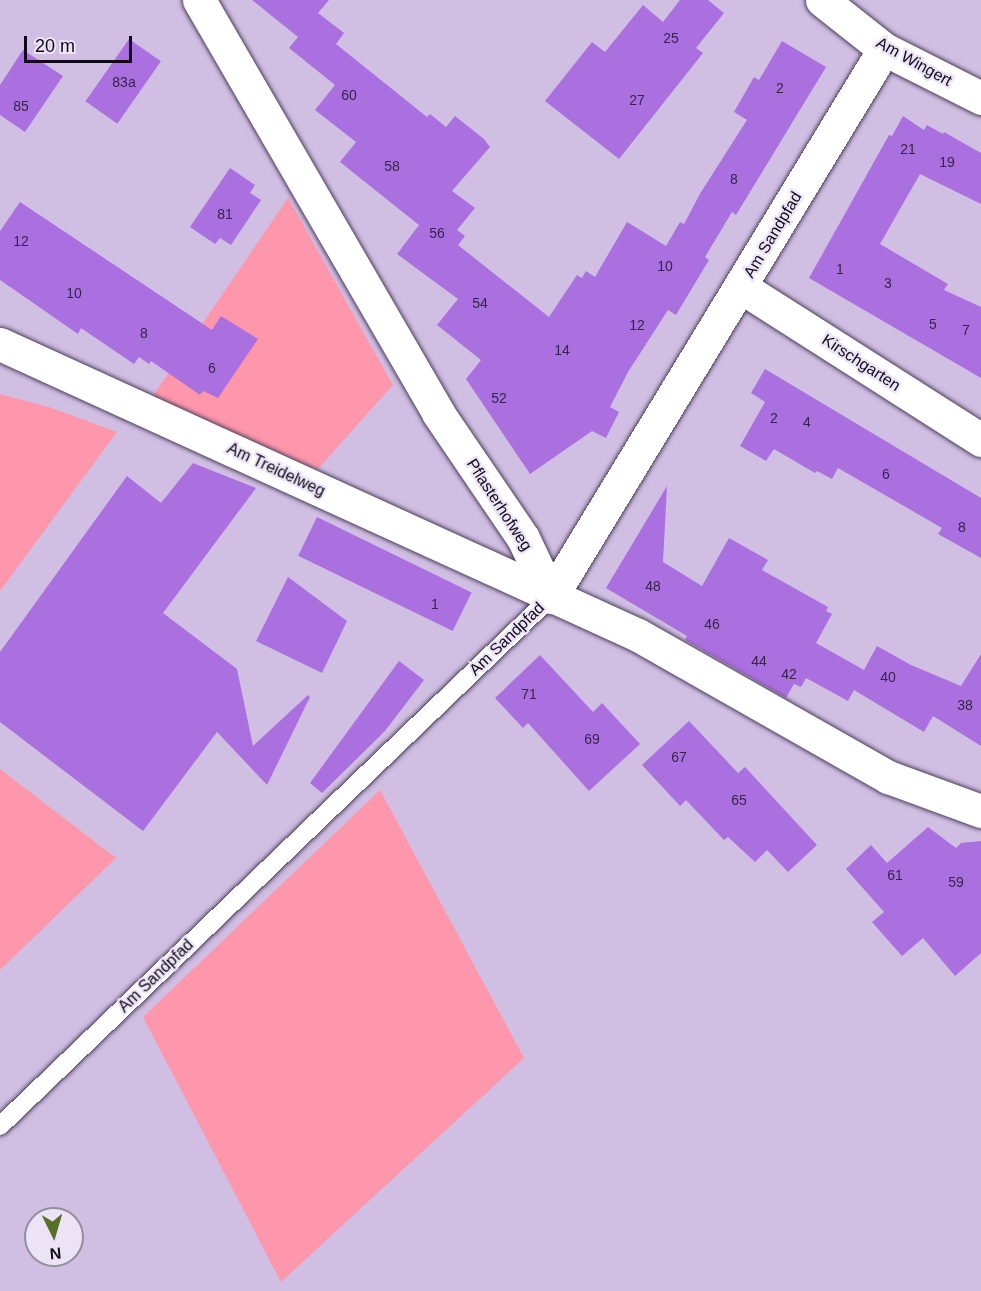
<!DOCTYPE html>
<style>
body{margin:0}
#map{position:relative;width:981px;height:1291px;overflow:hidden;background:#d0bfe3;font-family:Arial,sans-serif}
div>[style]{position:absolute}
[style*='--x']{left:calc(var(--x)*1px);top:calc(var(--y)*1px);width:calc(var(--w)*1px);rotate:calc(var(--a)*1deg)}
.green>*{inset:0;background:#fe96ac}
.building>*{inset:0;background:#ab70e0;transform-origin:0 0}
.roads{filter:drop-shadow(0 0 2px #4d3e5c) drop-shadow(0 0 2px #4d3e5c)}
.lane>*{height:18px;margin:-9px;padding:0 9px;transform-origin:9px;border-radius:9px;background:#fff}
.street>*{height:33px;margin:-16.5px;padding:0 16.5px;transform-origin:16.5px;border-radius:16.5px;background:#fff}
span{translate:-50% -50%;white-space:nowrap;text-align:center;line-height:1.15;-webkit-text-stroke:4.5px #ece4f6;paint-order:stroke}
.number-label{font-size:14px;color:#372448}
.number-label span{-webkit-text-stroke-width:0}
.street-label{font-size:16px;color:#100a16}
.north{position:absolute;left:24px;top:1207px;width:60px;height:60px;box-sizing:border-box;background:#ece4f6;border:2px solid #948d9c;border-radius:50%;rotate:175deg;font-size:16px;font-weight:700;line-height:24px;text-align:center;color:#100a16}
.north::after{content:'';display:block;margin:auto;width:21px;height:27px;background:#567125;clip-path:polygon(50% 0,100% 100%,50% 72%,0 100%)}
.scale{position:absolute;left:24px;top:36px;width:108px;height:27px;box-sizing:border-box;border:3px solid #100a16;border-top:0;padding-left:8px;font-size:18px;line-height:21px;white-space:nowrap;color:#100a16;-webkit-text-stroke:4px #ece4f6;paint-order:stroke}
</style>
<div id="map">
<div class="green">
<div style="clip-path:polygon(288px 198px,393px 385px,318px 469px,292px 461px,153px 396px)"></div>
<div style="clip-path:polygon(0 394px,49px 407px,117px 432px,0 591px)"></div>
<div style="clip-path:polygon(0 769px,116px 858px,0 970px)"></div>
<div style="clip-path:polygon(380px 790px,524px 1058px,281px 1282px,143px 1017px)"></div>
</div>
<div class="building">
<div style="clip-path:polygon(252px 0,329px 0,318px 13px,344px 33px,336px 44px,427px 117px,430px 114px,446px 127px,455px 116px,484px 139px,490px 147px,452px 191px,475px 208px,457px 230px,465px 236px,458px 245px,549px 317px,577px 275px,582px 278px,586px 271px,595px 277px,627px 222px,666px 246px,680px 222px,684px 224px,701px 192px,747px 120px,734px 112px,754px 77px,759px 80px,782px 41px,826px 67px,736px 215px,732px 212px,705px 257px,709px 260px,676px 315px,668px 310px,628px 372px,610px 407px,619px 412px,606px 438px,592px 431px,530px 474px,466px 379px,481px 360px,437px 325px,458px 299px,397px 254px,419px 225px,340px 162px,356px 142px,315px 110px,335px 85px,289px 48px,298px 37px)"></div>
<div style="clip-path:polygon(680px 0,708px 0,724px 13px,696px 48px,703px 53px,619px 159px,545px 101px,592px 42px,605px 52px,643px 5px,663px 22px)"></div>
<div style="left:129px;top:39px;width:39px;height:76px;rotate:35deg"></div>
<div style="clip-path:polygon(23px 50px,63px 76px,25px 132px,0 115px,0 85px)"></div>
<div style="clip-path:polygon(903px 116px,924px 130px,927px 125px,943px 134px,944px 132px,981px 153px,981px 204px,920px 174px,880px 244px,948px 284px,944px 290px,981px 307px,981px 378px,809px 278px,889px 135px,892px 136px)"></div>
<div style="clip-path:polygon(230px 168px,255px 185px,250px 193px,261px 200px,231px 245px,220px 238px,215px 244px,190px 227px)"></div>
<div style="clip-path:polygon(20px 202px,212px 330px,221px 316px,258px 339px,218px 398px,203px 391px,200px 395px,151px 361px,149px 364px,139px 357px,134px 364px,81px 328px,78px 334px,0 280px,0 231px)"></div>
<div style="clip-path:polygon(765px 369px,981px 498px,981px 558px,938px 534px,942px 528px,838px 468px,832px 479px,817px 471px,815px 473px,774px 449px,766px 461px,740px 446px,765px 402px,751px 393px)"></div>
<div style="clip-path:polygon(193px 463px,256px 488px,163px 613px,237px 669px,253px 746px,308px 695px,310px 697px,267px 785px,217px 732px,143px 831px,0 722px,0 652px,127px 476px,161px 503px)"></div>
<div style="clip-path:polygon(667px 486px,663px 562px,702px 586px,729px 538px,768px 560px,762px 570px,828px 607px,826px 611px,832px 614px,816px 643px,864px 670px,877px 646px,911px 665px,961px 686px,981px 654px,981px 746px,933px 716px,924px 732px,854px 690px,848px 701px,806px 678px,801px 687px,794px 684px,786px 698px,685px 640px,687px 636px,606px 588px)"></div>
<div style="left:317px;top:517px;width:172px;height:43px;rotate:26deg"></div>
<div style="clip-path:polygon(288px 577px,347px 621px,322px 673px,256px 641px)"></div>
<div style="clip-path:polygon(540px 655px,593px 712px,602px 703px,640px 744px,589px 791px,528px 723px,523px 728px,495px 698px)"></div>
<div style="clip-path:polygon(399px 661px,424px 680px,385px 731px,322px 793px,310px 783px)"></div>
<div style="clip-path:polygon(689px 721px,738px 773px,745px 767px,817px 845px,788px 872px,767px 850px,755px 862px,728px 837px,724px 840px,686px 800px,680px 806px,642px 765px)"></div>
<div style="clip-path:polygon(928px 827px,956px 848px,961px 843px,981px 841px,981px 953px,955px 976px,923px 938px,902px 956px,872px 922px,884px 912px,846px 869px,871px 845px,887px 863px)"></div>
</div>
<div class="roads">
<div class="lane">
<div style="--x:0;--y:1126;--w:764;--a:-43.83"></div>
</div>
<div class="street">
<div style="--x:199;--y:0;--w:477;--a:59.9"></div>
<div style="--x:438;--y:413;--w:151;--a:55.8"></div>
<div style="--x:523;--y:538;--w:65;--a:64.6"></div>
<div style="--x:822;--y:0;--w:79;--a:38.3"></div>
<div style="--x:884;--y:49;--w:109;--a:26.8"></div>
<div style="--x:741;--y:287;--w:285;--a:32.5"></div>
<div style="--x:0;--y:344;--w:701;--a:24.52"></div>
<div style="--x:638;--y:635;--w:288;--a:29.6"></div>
<div style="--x:888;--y:777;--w:99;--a:20.1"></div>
<div style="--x:551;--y:597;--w:641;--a:-58.71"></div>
</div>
</div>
<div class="number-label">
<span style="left:671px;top:38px">25</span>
<span style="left:124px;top:82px">83a</span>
<span style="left:780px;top:88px">2</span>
<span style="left:349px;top:95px">60</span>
<span style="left:637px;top:100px">27</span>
<span style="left:21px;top:106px">85</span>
<span style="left:908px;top:149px">21</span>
<span style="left:947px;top:162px">19</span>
<span style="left:392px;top:166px">58</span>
<span style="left:734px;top:179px">8</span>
<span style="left:225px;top:214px">81</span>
<span style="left:437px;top:233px">56</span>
<span style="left:21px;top:241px">12</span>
<span style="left:665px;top:266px">10</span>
<span style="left:840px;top:269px">1</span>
<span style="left:888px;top:283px">3</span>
<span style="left:74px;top:293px">10</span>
<span style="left:480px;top:303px">54</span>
<span style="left:933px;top:324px">5</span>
<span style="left:637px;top:325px">12</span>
<span style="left:966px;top:330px">7</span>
<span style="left:144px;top:333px">8</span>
<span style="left:562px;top:350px">14</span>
<span style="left:212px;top:368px">6</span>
<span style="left:499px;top:398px">52</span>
<span style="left:774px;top:418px">2</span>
<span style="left:807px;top:422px">4</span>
<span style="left:886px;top:474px">6</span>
<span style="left:962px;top:527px">8</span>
<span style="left:653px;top:586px">48</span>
<span style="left:435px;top:604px">1</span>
<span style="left:712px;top:624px">46</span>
<span style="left:759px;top:661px">44</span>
<span style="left:789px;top:674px">42</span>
<span style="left:888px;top:677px">40</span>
<span style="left:529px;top:694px">71</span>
<span style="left:965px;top:705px">38</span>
<span style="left:592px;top:739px">69</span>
<span style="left:679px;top:757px">67</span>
<span style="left:739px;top:800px">65</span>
<span style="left:895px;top:875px">61</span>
<span style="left:956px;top:882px">59</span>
</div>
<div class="street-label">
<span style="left:914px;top:62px;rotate:29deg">Am Wingert</span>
<span style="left:773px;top:235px;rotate:-59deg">Am Sandpfad</span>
<span style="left:861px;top:363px;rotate:33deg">Kirschgarten</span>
<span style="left:276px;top:470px;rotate:25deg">Am Treidelweg</span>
<span style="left:499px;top:505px;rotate:57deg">Pflasterhofweg</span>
<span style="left:507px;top:639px;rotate:-44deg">Am Sandpfad</span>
<span style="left:156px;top:976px;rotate:-44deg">Am Sandpfad</span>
</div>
<div class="north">N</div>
<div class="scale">20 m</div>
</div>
